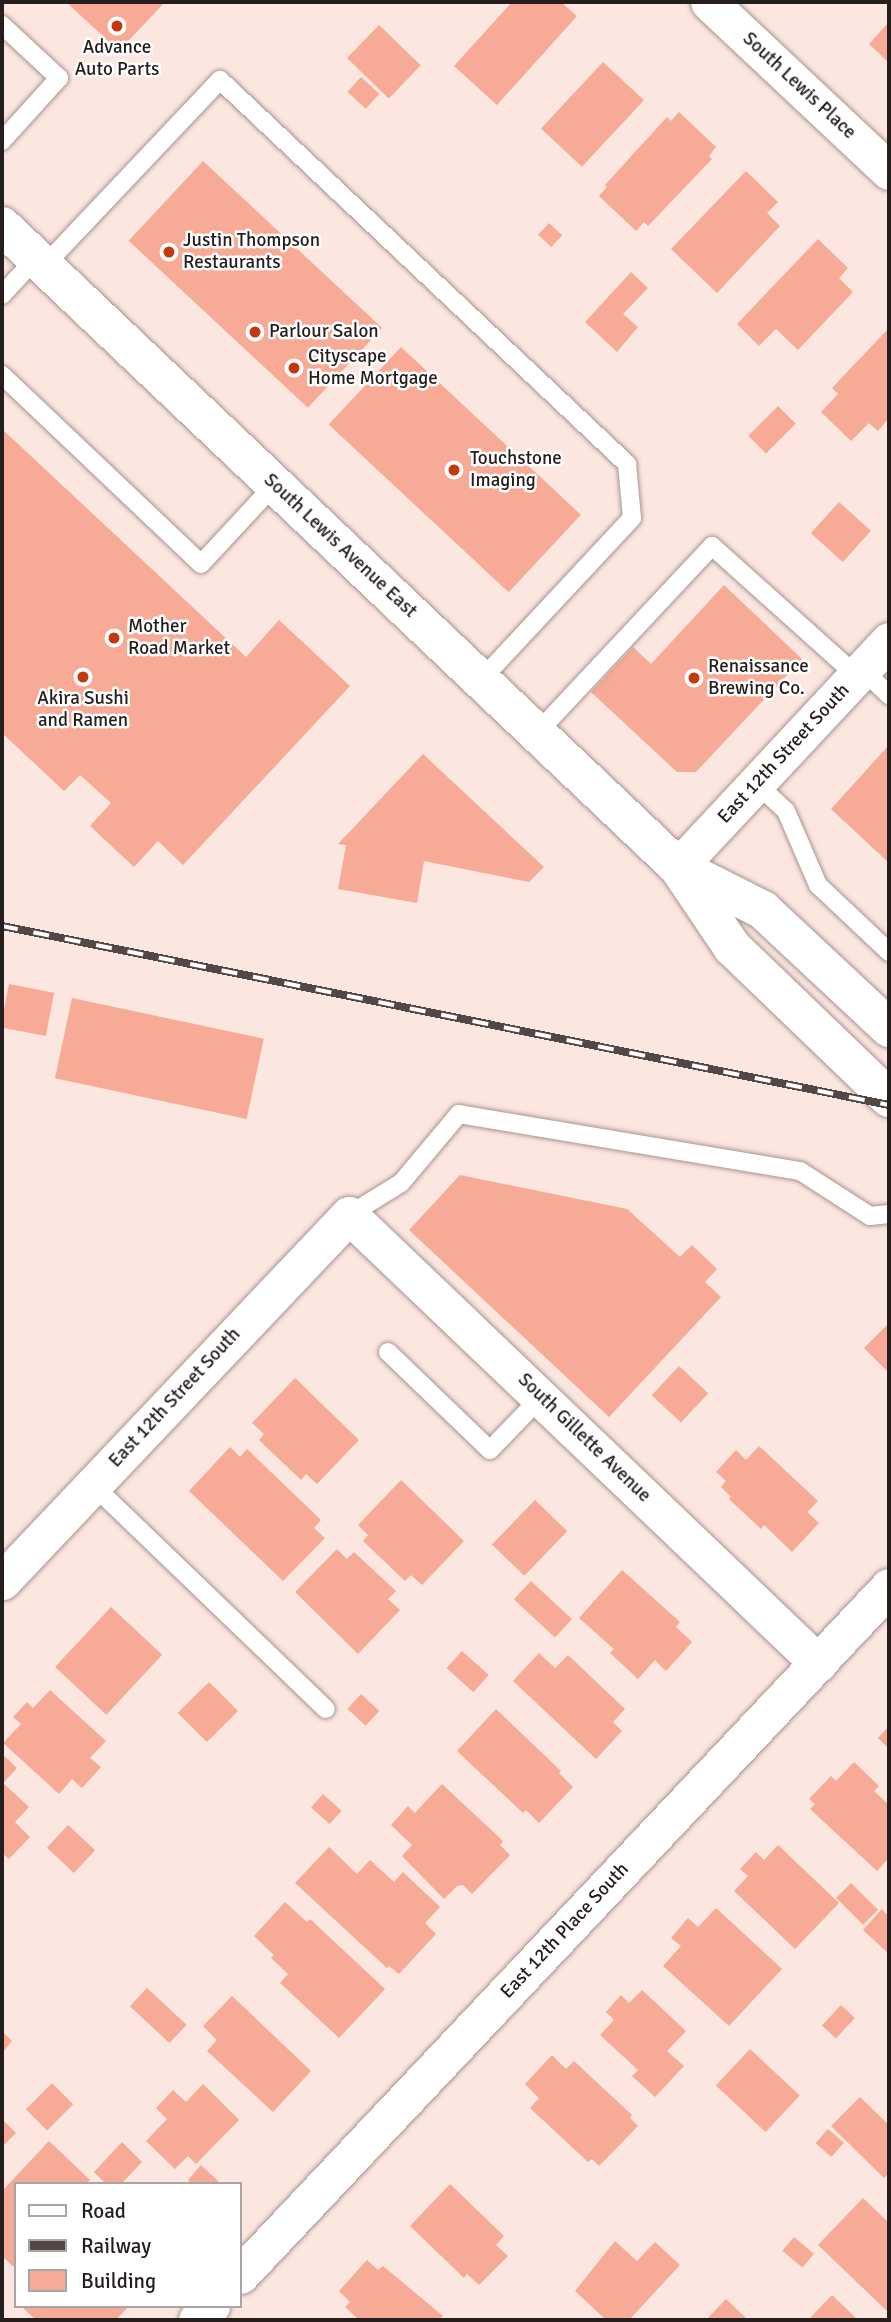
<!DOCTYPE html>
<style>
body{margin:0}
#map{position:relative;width:891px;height:2322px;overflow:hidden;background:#fce6e0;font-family:Signika,sans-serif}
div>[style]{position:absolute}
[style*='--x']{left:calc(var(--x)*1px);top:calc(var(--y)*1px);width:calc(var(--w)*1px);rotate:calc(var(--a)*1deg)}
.building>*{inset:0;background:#f7aa95;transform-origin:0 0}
.roads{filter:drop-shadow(0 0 2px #a8948e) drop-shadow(0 0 2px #a8948e)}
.service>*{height:18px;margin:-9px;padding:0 9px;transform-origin:9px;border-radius:9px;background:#fff}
.minor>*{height:37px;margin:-18.5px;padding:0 18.5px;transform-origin:18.5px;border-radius:18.5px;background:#fff}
.tertiary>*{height:38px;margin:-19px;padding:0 19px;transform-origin:19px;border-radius:19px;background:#fff}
.rail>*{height:8px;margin-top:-4px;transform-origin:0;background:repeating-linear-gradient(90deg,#fff 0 16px,#524744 0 32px);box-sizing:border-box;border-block:2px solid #524744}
.dots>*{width:19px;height:19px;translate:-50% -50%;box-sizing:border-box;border:4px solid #fff;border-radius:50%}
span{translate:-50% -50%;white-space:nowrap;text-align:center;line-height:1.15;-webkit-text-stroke:5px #fff;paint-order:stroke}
.poi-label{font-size:19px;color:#261e1c}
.left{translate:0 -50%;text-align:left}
.street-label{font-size:19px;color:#261e1c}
.frame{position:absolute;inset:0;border:4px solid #261e1c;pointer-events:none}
.legend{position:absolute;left:14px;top:2182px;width:228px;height:126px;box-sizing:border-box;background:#fff;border:2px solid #a8a5a4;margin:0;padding:9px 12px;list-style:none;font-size:21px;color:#261e1c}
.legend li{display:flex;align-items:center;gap:14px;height:35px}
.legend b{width:35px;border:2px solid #a8a5a4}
</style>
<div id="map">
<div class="building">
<div style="clip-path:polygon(66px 2px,165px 2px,119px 51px)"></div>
<div style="clip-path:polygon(512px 2px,561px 2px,577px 16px,497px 105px,454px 66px)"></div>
<div style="clip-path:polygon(889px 22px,889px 63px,869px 44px)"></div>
<div style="left:379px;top:25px;width:58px;height:46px;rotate:44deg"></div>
<div style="left:603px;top:62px;width:56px;height:91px;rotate:43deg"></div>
<div style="left:361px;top:77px;width:25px;height:20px;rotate:43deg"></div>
<div style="clip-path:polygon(679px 112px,716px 147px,709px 156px,712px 159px,648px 226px,644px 222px,636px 231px,599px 196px,607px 187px,605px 185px,667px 117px,671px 121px)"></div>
<div style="left:203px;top:161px;width:245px;height:109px;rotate:43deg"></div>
<div style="clip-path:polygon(746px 171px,778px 202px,767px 213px,780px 226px,717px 293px,671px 249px)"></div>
<div style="left:549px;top:223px;width:18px;height:16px;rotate:43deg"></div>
<div style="clip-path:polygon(818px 239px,848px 268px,839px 278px,853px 292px,798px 350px,776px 329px,759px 346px,737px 324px)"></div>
<div style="clip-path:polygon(631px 272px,648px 288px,623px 314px,638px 327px,617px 352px,585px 322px)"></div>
<div style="clip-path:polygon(889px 328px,889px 418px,878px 431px,869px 423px,851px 441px,821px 412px,838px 394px,832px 388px)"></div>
<div style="left:401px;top:347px;width:246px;height:106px;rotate:43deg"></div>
<div style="left:778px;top:406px;width:25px;height:42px;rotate:45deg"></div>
<div style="clip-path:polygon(2px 429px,246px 657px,279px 620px,350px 686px,183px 865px,158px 841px,134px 867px,90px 826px,111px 803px,80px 775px,64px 791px,2px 733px)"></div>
<div style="left:839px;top:502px;width:43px;height:42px;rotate:42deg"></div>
<div style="clip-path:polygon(724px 585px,802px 659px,696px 772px,677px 772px,591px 692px,633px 647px,651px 664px)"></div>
<div style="clip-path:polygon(889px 745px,889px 863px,831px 809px)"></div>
<div style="clip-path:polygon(423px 754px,544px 867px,529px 882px,424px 861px,417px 903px,338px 889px,346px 845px,338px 844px)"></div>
<div style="left:9px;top:984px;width:46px;height:44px;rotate:11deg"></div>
<div style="left:72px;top:998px;width:196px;height:82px;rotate:12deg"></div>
<div style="clip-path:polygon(460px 1175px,627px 1209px,680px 1257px,692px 1245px,717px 1269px,705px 1282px,721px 1297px,609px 1417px,409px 1230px)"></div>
<div style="clip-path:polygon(889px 1323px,889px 1373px,864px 1348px)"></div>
<div style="left:679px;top:1366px;width:40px;height:40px;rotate:43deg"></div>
<div style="clip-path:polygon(295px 1378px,359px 1440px,317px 1484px,306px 1474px,301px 1480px,259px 1440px,264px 1434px,252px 1423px)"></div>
<div style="clip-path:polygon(759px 1446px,818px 1501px,807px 1512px,819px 1523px,792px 1552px,764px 1525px,761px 1529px,729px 1499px,731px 1497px,721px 1487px,726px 1481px,716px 1472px,736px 1450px,746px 1460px)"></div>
<div style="clip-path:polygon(230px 1447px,240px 1457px,247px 1449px,321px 1520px,314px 1528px,325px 1538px,283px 1581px,189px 1491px)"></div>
<div style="clip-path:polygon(401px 1480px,464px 1541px,422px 1585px,411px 1575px,405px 1581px,363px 1541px,368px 1535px,358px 1525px)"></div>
<div style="left:535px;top:1500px;width:45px;height:62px;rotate:44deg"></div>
<div style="clip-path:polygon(337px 1549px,347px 1559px,354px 1552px,396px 1591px,388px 1599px,400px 1610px,358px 1654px,295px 1592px)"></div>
<div style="clip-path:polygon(622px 1570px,680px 1622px,676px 1627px,692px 1642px,666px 1671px,655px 1660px,638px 1679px,610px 1653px,614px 1649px,579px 1618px)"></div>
<div style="left:531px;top:1581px;width:56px;height:25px;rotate:43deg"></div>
<div style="left:111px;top:1607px;width:70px;height:82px;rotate:43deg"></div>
<div style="left:462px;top:1651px;width:36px;height:23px;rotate:42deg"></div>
<div style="clip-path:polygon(539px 1653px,555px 1668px,568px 1655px,625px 1709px,613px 1722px,622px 1731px,596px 1759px,513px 1681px)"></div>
<div style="left:209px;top:1682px;width:41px;height:44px;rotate:45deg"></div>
<div style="clip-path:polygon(50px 1690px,106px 1741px,90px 1758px,101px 1767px,82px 1788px,72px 1779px,59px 1794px,3px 1743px,21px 1724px,13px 1717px,27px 1702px,33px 1708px)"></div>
<div style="left:361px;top:1694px;width:25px;height:20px;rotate:43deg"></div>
<div style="clip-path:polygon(496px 1709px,561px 1771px,559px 1773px,573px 1787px,539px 1823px,526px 1810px,523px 1813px,457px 1751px)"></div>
<div style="clip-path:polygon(889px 1726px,889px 1749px,878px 1738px)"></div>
<div style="clip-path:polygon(2px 1754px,17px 1768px,3px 1783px,29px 1807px,15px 1822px,30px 1837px,9px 1859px,2px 1853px)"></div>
<div style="clip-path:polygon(854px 1762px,879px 1786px,874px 1791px,889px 1805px,889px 1858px,877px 1871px,810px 1809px,815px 1804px,809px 1799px,831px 1776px,836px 1781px)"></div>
<div style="clip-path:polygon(442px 1784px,503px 1841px,500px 1845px,510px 1855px,472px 1894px,463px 1885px,457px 1886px,444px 1899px,402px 1856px,412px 1845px,391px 1825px,408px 1806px,415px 1813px)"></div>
<div style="left:323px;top:1794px;width:25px;height:18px;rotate:42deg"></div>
<div style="left:68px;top:1825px;width:37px;height:31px;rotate:43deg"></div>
<div style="clip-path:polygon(778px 1845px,839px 1903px,795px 1949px,734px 1891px,748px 1876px,740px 1869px,756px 1852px,764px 1860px)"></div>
<div style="clip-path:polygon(329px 1847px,357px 1874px,370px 1860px,394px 1882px,403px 1872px,440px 1907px,425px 1923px,436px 1934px,399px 1974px,389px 1966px,387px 1968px,295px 1883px)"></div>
<div style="left:851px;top:1883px;width:38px;height:21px;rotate:45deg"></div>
<div style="clip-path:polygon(285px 1902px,307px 1922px,310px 1919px,385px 1989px,339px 2038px,280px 1983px,288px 1974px,271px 1958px,274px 1955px,254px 1936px)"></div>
<div style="clip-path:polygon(716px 1908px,782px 1969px,729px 2026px,663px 1966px,681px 1946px,671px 1938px,688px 1918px,698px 1927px)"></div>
<div style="clip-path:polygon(882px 1909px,889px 1917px,889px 1954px,863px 1930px)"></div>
<div style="left:147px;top:1988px;width:54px;height:25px;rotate:43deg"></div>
<div style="clip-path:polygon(642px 1990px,686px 2031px,667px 2051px,684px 2066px,655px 2097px,632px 2076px,638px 2070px,600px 2035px,614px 2020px,606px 2012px,621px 1995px,629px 2003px)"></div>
<div style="clip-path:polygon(232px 1996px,311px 2071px,273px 2112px,207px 2051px,217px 2040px,203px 2026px)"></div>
<div style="left:841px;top:2005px;width:19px;height:28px;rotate:43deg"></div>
<div style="clip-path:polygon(2px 2031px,12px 2041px,2px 2053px)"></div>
<div style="left:750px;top:2049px;width:68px;height:50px;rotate:43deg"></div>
<div style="clip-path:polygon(552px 2055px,566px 2069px,574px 2061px,632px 2115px,630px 2118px,638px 2126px,599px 2166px,592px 2159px,588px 2162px,530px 2108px,539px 2098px,525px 2084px)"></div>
<div style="left:52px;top:2083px;width:30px;height:37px;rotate:45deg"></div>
<div style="clip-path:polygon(203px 2084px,239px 2120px,196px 2164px,188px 2156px,175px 2169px,146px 2141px,167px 2119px,156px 2108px,173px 2090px,186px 2102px)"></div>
<div style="clip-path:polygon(860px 2097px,889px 2125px,889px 2173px,884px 2178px,831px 2126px)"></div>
<div style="clip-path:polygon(2px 2119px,16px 2133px,2px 2147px)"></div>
<div style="left:828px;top:2129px;width:21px;height:19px;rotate:41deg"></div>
<div style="clip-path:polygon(49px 2141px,90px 2180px,86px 2184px,16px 2184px,16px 2269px,2px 2256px,2px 2191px)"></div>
<div style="clip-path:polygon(122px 2142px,142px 2162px,121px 2184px,106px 2184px,94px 2172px)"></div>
<div style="clip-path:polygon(201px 2165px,221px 2184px,192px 2184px,188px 2180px)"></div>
<div style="clip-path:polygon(450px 2184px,504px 2236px,496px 2245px,508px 2256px,479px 2285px,467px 2274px,464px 2278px,410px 2226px)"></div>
<div style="clip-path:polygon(863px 2198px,889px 2223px,889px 2313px,818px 2245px)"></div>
<div style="left:794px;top:2237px;width:26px;height:18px;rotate:40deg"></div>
<div style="clip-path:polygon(615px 2241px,637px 2261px,655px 2242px,680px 2265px,629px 2320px,606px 2320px,575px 2291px)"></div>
<div style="clip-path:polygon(367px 2260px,378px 2270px,383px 2266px,443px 2316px,439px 2320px,359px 2320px,345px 2307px,350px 2302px,339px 2291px)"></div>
<div style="clip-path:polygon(832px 2295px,858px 2320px,808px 2320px)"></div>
<div style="clip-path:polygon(726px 2299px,748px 2320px,706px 2320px)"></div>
<div style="clip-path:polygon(21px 2306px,129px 2306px,116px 2320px,36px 2320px)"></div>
</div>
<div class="roads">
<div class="service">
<div style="--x:2;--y:25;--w:78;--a:42.9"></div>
<div style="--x:59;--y:78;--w:85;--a:132.1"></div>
<div style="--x:44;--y:266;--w:256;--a:-46.6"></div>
<div style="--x:220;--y:80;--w:560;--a:43.33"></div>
<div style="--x:627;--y:464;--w:54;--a:84.7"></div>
<div style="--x:632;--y:518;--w:221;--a:133"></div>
<div style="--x:2;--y:295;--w:50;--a:-47.4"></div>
<div style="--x:2;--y:375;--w:274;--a:43.5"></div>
<div style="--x:201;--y:564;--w:109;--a:-47.2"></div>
<div style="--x:863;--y:670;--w:36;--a:44"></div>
<div style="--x:537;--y:733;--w:256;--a:-46.9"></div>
<div style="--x:712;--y:546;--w:195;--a:41.9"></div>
<div style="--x:756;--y:783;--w:41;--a:43"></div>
<div style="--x:786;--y:811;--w:81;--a:66.6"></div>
<div style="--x:818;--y:885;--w:98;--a:43.3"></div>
<div style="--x:349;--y:1215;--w:61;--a:-31.6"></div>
<div style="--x:401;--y:1183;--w:90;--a:-50"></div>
<div style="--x:459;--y:1114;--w:346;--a:9.5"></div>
<div style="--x:800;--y:1171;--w:83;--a:32.7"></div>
<div style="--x:870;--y:1216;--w:19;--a:-6"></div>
<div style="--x:388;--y:1352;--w:141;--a:43.9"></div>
<div style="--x:490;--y:1450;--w:74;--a:-46.1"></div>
<div style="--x:93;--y:1485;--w:323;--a:43.9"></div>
</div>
<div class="minor">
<div style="--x:709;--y:2;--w:247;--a:43.2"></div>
<div style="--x:678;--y:867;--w:309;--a:-47"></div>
<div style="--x:2;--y:1581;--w:504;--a:-46.53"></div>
<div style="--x:349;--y:1215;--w:649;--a:43.69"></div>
<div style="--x:240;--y:2275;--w:946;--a:-46.67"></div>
<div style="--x:197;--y:2320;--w:20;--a:-45"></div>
</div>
<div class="tertiary">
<div style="--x:2;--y:226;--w:932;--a:43.48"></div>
<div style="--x:678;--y:867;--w:97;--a:56"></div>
<div style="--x:732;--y:947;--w:218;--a:43.9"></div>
<div style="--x:682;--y:869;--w:91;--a:26.8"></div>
<div style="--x:763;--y:910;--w:173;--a:43.1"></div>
</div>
</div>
<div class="rail">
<div style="--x:2;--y:926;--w:905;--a:11.41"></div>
</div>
<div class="dots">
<div style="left:117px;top:26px;background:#c2390f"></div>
<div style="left:169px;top:252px;background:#c2390f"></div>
<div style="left:255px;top:332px;background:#c2390f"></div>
<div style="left:294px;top:368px;background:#c2390f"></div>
<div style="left:454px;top:470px;background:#c2390f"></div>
<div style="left:114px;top:638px;background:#c2390f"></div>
<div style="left:83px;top:677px;background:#c2390f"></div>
<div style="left:694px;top:678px;background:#c2390f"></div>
</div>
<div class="poi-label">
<span style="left:117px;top:59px">Advance<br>Auto Parts</span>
<span class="left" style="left:183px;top:252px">Justin Thompson<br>Restaurants</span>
<span class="left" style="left:269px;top:332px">Parlour Salon</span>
<span class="left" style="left:308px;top:368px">Cityscape<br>Home Mortgage</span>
<span class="left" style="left:470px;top:470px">Touchstone<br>Imaging</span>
<span class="left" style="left:128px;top:638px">Mother<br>Road Market</span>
<span class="left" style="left:708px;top:678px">Renaissance<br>Brewing Co.</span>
<span style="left:83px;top:710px">Akira Sushi<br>and Ramen</span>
</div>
<div class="street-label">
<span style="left:799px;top:86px;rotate:43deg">South Lewis Place</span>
<span style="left:340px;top:546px;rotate:43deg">South Lewis Avenue East</span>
<span style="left:784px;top:754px;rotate:-47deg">East 12th Street South</span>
<span style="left:175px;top:1398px;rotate:-47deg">East 12th Street South</span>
<span style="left:584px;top:1438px;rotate:44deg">South Gillette Avenue</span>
<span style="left:565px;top:1931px;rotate:-47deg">East 12th Place South</span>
</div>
<div class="frame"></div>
<ul class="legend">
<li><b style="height:9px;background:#fff"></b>Road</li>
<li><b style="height:9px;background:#524744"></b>Railway</li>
<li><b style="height:19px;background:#f7aa95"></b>Building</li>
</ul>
</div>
